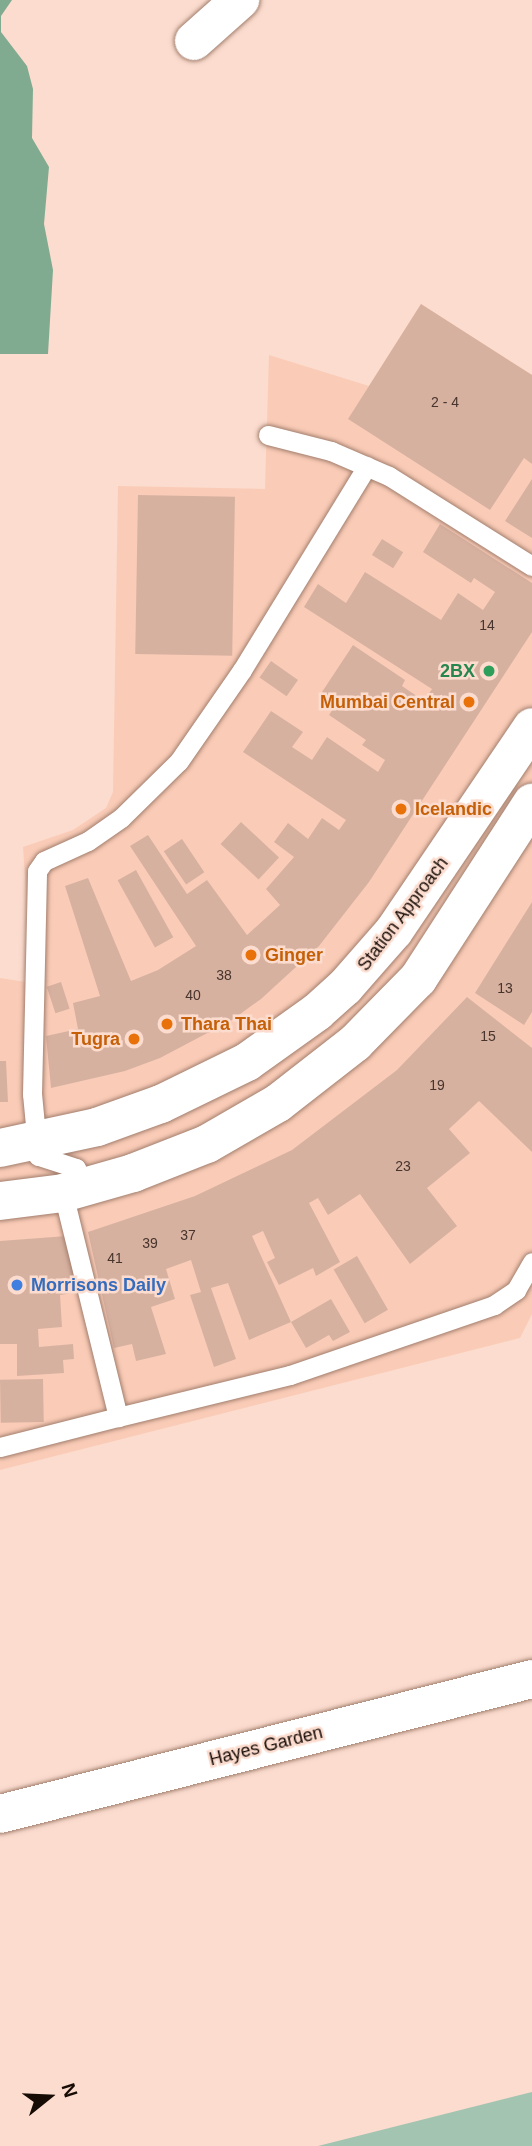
<!DOCTYPE html>
<style>
body{margin:0}
#map{position:relative;width:532px;height:2146px;overflow:hidden;background:#fbdcce;font-family:Helvetica,sans-serif}
div>[style]{position:absolute}
[style*='--x']{left:calc(var(--x)*1px);top:calc(var(--y)*1px);width:calc(var(--w)*1px);rotate:calc(var(--a)*1deg)}
.built>*{inset:0;background:#faccb7}
.green>*{inset:0;background:#a3c4b0}
.forest>*{inset:0;background:#80ab91}
.building>*{inset:0;background:#d7b1a0;transform-origin:0 0}
.roads{filter:drop-shadow(0 0 2px #a17e6d) drop-shadow(0 0 2px #a17e6d)}
.service>*{height:19px;margin:-9.5px;padding:0 9.5px;transform-origin:9.5px;border-radius:9.5px;background:#fff}
.minor>*{height:38px;margin:-19px;padding:0 19px;transform-origin:19px;border-radius:19px;background:#fff}
.tertiary>*{height:38px;margin:-19px;padding:0 19px;transform-origin:19px;border-radius:19px;background:#fff}
.dots>*{width:19px;height:19px;translate:-50% -50%;box-sizing:border-box;border:4px solid #fbdcce;border-radius:50%}
span{translate:-50% -50%;white-space:nowrap;text-align:center;line-height:1.15;-webkit-text-stroke:5px #fbdcce;paint-order:stroke}
.number-label{font-size:14px;color:#47342c}
.number-label span{-webkit-text-stroke-width:0}
.leisure-label{font-size:18px;color:#27864d;font-weight:700}
.right{translate:-100% -50%;text-align:right}
.food-label{font-size:18px;color:#c56008;font-weight:700}
.left{translate:0 -50%;text-align:left}
.street-label{font-size:18px;color:#170b06}
.shop-label{font-size:18px;color:#366cbe;font-weight:700}
.north{position:absolute;left:14px;top:2062px;width:70px;height:70px;-webkit-text-stroke:5px #fbdcce;paint-order:stroke;rotate:72deg;font-size:19px;font-weight:700;line-height:28px;text-align:center;color:#170b06}
.north::after{content:'';display:block;margin:auto;width:24px;height:32px;background:#170b06;clip-path:polygon(50% 0,100% 100%,50% 72%,0 100%)}
</style>
<div id="map">
<div class="built">
<div style="clip-path:polygon(421px 304px,532px 375px,532px 1314px,520px 1338px,0 1470px,0 978px,32px 983px,23px 847px,73px 830px,106px 808px,113px 792px,118px 486px,265px 489px,269px 355px,369px 386px)"></div>
</div>
<div class="green">
<div style="clip-path:polygon(532px 2092px,532px 2146px,318px 2146px)"></div>
</div>
<div class="forest">
<div style="clip-path:polygon(0 0,12px 0,1px 16px,1px 32px,27px 66px,33px 89px,32px 138px,49px 167px,44px 224px,53px 270px,48px 354px,0 354px)"></div>
</div>
<div class="building">
<div style="clip-path:polygon(421px 304px,532px 375px,532px 464px,524px 458px,490px 510px,348px 419px)"></div>
<div style="clip-path:polygon(532px 479px,532px 538px,505px 521px)"></div>
<div style="left:138px;top:495px;width:97px;height:159px;rotate:1deg"></div>
<div style="clip-path:polygon(440px 524px,532px 583px,532px 632px,369px 882px,319px 946px,261px 999px,232px 1020px,160px 1058px,125px 1071px,51px 1088px,46px 1036px,78px 1029px,73px 1003px,100px 996px,65px 886px,88px 878px,131px 981px,158px 970px,196px 946px,130px 846px,148px 835px,187px 894px,207px 880px,247px 935px,280px 905px,266px 889px,294px 857px,274px 842px,288px 823px,308px 839px,322px 818px,339px 830px,346px 820px,243px 752px,271px 711px,303px 732px,292px 747px,312px 760px,327px 737px,378px 772px,385px 760px,362px 745px,366px 740px,329px 715px,337px 703px,322px 692px,353px 645px,405px 680px,402px 686px,424px 701px,432px 689px,304px 607px,318px 584px,346px 603px,365px 572px,441px 620px,458px 593px,483px 610px,495px 592px,474px 578px,471px 583px,423px 552px)"></div>
<div style="left:382px;top:539px;width:25px;height:19px;rotate:32deg"></div>
<div style="left:271px;top:661px;width:33px;height:20px;rotate:35deg"></div>
<div style="left:241px;top:822px;width:52px;height:30px;rotate:43deg"></div>
<div style="left:182px;top:839px;width:40px;height:22px;rotate:56deg"></div>
<div style="left:136px;top:870px;width:77px;height:21px;rotate:61deg"></div>
<div style="clip-path:polygon(532px 902px,532px 1012px,524px 1025px,475px 993px)"></div>
<div style="left:61px;top:982px;width:28px;height:15px;rotate:72deg"></div>
<div style="clip-path:polygon(467px 997px,532px 1048px,532px 1152px,479px 1101px,449px 1129px,470px 1153px,427px 1188px,457px 1226px,410px 1264px,360px 1194px,328px 1215px,318px 1198px,309px 1203px,340px 1262px,316px 1276px,313px 1268px,279px 1285px,267px 1262px,275px 1258px,263px 1231px,252px 1236px,291px 1322px,249px 1340px,228px 1283px,211px 1288px,236px 1359px,214px 1367px,190px 1295px,201px 1292px,191px 1260px,166px 1269px,175px 1299px,151px 1307px,166px 1354px,136px 1361px,132px 1344px,114px 1348px,88px 1232px,195px 1196px,292px 1150px,397px 1070px)"></div>
<div style="clip-path:polygon(0 1061px,6px 1061px,8px 1102px,0 1102px)"></div>
<div style="clip-path:polygon(67px 1236px,79px 1292px,60px 1295px,62px 1327px,38px 1329px,39px 1347px,73px 1344px,74px 1359px,63px 1360px,64px 1373px,17px 1376px,17px 1344px,0 1344px,0 1241px)"></div>
<div style="left:357px;top:1256px;width:62px;height:27px;rotate:60deg"></div>
<div style="clip-path:polygon(331px 1299px,350px 1332px,333px 1341px,329px 1335px,306px 1348px,291px 1322px)"></div>
<div style="left:43px;top:1379px;width:43px;height:43px;rotate:89deg"></div>
</div>
<div class="roads">
<div class="service">
<div style="--x:268;--y:435;--w:65;--a:14.3"></div>
<div style="--x:331;--y:451;--w:63;--a:23.3"></div>
<div style="--x:389;--y:476;--w:169;--a:32.2"></div>
<div style="--x:83;--y:1187;--w:20;--a:-110"></div>
<div style="--x:76;--y:1168;--w:40;--a:-162"></div>
<div style="--x:38;--y:1156;--w:62;--a:-95.5"></div>
<div style="--x:32;--y:1094;--w:223;--a:-88.7"></div>
<div style="--x:37;--y:871;--w:12;--a:-55"></div>
<div style="--x:44;--y:861;--w:48;--a:-24.4"></div>
<div style="--x:88;--y:841;--w:40;--a:-34.9"></div>
<div style="--x:121;--y:818;--w:81;--a:-44.5"></div>
<div style="--x:179;--y:761;--w:111;--a:-55.3"></div>
<div style="--x:242;--y:670;--w:239;--a:-58.5"></div>
<div style="--x:63;--y:1193;--w:231;--a:76.2"></div>
<div style="--x:118;--y:1417;--w:177;--a:-13.7"></div>
<div style="--x:290;--y:1375;--w:216;--a:-18.9"></div>
<div style="--x:494;--y:1305;--w:27;--a:-34"></div>
<div style="--x:516;--y:1290;--w:32;--a:-60"></div>
<div style="--x:0;--y:1447;--w:122;--a:-14.3"></div>
</div>
<div class="minor">
<div style="--x:194;--y:41;--w:62;--a:-41.7"></div>
<div style="--x:0;--y:1814;--w:549;--a:-14.24"></div>
</div>
<div class="tertiary">
<div style="--x:0;--y:1148;--w:99;--a:-12.2"></div>
<div style="--x:97;--y:1127;--w:68;--a:-19.8"></div>
<div style="--x:161;--y:1104;--w:96;--a:-26"></div>
<div style="--x:247;--y:1062;--w:86;--a:-35.5"></div>
<div style="--x:317;--y:1012;--w:38;--a:-42"></div>
<div style="--x:345;--y:987;--w:74;--a:-48.8"></div>
<div style="--x:394;--y:931;--w:246;--a:-55.9"></div>
<div style="--x:0;--y:1201;--w:64;--a:-7.2"></div>
<div style="--x:63;--y:1193;--w:73;--a:-15.9"></div>
<div style="--x:133;--y:1173;--w:79;--a:-21.4"></div>
<div style="--x:207;--y:1144;--w:82;--a:-30"></div>
<div style="--x:278;--y:1103;--w:98;--a:-37.9"></div>
<div style="--x:355;--y:1043;--w:90;--a:-45.5"></div>
<div style="--x:418;--y:979;--w:210;--a:-57.1"></div>
</div>
</div>
<div class="dots">
<div style="left:489px;top:671px;background:#2e9e5b"></div>
<div style="left:469px;top:702px;background:#e8710a"></div>
<div style="left:401px;top:809px;background:#e8710a"></div>
<div style="left:251px;top:955px;background:#e8710a"></div>
<div style="left:167px;top:1024px;background:#e8710a"></div>
<div style="left:134px;top:1039px;background:#e8710a"></div>
<div style="left:17px;top:1285px;background:#3f7fe0"></div>
</div>
<div class="number-label">
<span style="left:445px;top:402px">2 - 4</span>
<span style="left:487px;top:625px">14</span>
<span style="left:224px;top:975px">38</span>
<span style="left:505px;top:988px">13</span>
<span style="left:193px;top:995px">40</span>
<span style="left:488px;top:1036px">15</span>
<span style="left:437px;top:1085px">19</span>
<span style="left:403px;top:1166px">23</span>
<span style="left:188px;top:1235px">37</span>
<span style="left:150px;top:1243px">39</span>
<span style="left:115px;top:1258px">41</span>
</div>
<div class="leisure-label">
<span class="right" style="left:475px;top:671px">2BX</span>
</div>
<div class="food-label">
<span class="right" style="left:455px;top:702px">Mumbai Central</span>
<span class="left" style="left:415px;top:809px">Icelandic</span>
<span class="left" style="left:265px;top:955px">Ginger</span>
<span class="left" style="left:181px;top:1024px">Thara Thai</span>
<span class="right" style="left:120px;top:1039px">Tugra</span>
</div>
<div class="street-label">
<span style="left:403px;top:914px;rotate:-53deg">Station Approach</span>
<span style="left:266px;top:1746px;rotate:-14deg">Hayes Garden</span>
</div>
<div class="shop-label">
<span class="left" style="left:31px;top:1285px">Morrisons Daily</span>
</div>
<div class="north">N</div>
</div>
